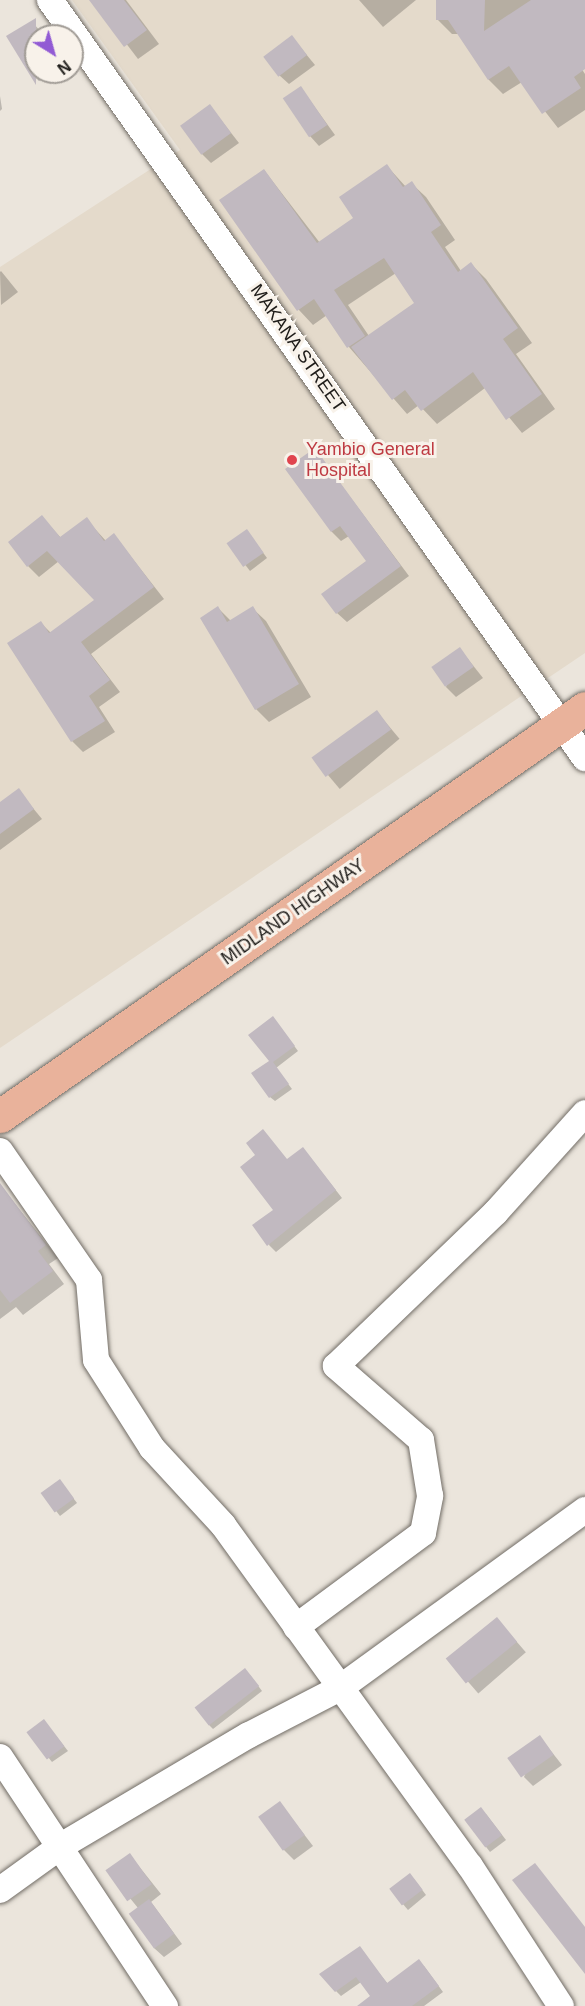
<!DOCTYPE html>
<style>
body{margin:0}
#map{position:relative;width:585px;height:2006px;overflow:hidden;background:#ebe5dc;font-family:Arial,sans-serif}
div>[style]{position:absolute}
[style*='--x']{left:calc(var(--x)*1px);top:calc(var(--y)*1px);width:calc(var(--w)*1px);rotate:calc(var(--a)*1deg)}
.built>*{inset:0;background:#e4dacb}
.shadow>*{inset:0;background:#0003;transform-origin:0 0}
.building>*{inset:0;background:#c1b9c0;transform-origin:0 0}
.roads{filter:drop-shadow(0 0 2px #726d66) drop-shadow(0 0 2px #726d66)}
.street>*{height:26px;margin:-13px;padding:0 13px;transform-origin:13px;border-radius:13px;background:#fff}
.primary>*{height:33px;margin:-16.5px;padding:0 16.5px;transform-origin:16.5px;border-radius:16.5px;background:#e9b29b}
.dots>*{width:16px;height:16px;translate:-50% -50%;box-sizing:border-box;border:3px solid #f8f2ea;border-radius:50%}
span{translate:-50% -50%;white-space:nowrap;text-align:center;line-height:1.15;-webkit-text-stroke:6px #f8f2ea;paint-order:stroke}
.street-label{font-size:18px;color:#1e1c19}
.health-label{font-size:18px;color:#be3a42}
.left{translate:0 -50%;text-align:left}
.north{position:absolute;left:24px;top:24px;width:60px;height:60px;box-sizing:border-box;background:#f8f2ea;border:2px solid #a19c96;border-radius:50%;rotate:143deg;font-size:16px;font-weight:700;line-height:24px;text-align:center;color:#1e1c19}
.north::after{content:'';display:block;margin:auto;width:21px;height:27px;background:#925bd4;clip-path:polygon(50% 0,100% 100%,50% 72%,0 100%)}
</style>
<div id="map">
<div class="built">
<div style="clip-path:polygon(72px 0,585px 0,585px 653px,0 1048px,0 267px,180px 150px)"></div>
</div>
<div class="shadow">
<div style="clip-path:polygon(93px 0,126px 0,159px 44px,138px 59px)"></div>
<div style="clip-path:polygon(359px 0,416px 0,383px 27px)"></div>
<div style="clip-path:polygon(438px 0,585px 0,585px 61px,579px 65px,585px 74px,585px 110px,558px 128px,522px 82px,503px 94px,489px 80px,459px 34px,452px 34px,437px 19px)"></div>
<div style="clip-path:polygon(32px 22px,45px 36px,36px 36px,36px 72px,54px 72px,39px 81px,29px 71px)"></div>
<div style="clip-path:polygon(292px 37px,315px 65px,289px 84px,279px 75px)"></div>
<div style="clip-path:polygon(301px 88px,335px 135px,319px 146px,310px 136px)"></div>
<div style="clip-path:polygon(0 96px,2px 109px,0 111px)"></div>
<div style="clip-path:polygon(210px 106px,239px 143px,211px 163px,202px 154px)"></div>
<div style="clip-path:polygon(evenodd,387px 166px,406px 187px,411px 183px,426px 197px,455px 240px,445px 247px,461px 271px,471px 264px,486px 279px,532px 343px,516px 354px,555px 409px,522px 433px,485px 388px,437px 424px,419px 405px,407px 414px,349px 347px,327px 315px,313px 325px,299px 310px,221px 201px,264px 170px,320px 243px,355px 219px,387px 166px,396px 273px,416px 303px,369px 336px,348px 305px,396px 273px)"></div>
<div style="clip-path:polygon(1px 271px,18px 292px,1px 305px,0 272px)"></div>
<div style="clip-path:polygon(315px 450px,409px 576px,347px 622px,337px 613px,369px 561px,349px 536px,341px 541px,332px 532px,288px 469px)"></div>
<div style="clip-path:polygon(42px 517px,61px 538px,86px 519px,106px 541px,114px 535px,164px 599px,91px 654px,120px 692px,99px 707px,115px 732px,83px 752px,72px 741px,41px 623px,51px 633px,96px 600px,59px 561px,39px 577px,28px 566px)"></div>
<div style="clip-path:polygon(251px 536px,267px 558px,250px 571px,229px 544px)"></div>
<div style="clip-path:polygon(218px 608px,231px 621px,252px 608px,266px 621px,311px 697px,269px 722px,256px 709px)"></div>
<div style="clip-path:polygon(460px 649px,483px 678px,456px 697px,446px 687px)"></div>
<div style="left:377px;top:712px;width:35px;height:78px;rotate:50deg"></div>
<div style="clip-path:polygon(18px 790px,42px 819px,0 850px,0 803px)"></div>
<div style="clip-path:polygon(277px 1023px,298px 1051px,276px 1068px,292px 1089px,275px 1101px,270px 1097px,271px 1061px)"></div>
<div style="clip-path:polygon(257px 1155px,287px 1160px,309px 1156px,342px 1198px,276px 1252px,269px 1245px,276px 1210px)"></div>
<div style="clip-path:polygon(0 1185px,58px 1258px,49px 1264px,64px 1284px,23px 1315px,16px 1307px,0 1319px)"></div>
<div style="clip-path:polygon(64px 1486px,77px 1503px,60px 1516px,43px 1494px)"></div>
<div style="left:497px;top:1619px;width:44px;height:63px;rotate:49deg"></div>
<div style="clip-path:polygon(250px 1675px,262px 1691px,213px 1729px,208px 1724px)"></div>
<div style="clip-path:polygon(44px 1721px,68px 1751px,52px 1762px,48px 1757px)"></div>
<div style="clip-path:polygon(540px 1737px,562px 1765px,533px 1786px,524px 1777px)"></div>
<div style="clip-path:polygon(280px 1803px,313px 1846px,294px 1860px,284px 1850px)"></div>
<div style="clip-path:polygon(486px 1814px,506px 1840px,490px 1852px,466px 1821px)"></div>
<div style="clip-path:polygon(130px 1855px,161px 1894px,151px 1902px,182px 1944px,164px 1957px,154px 1948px,138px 1908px,108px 1871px)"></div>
<div style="clip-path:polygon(414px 1879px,426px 1895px,408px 1910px,391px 1890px)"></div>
<div style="clip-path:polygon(359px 1948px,388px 1984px,424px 1966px,443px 1992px,424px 2006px,378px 2006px,361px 1982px,341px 1996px,336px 1991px)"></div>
</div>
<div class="building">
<div style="clip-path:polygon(89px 0,124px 0,147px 30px,124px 47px)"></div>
<div style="clip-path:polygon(436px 0,485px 0,484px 31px,531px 0,585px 0,585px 69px,574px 77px,581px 88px,542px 114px,509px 66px,488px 80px,448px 20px,436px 20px)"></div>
<div style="clip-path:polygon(36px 18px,36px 85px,6px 36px)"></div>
<div style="left:292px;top:35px;width:25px;height:36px;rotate:53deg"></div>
<div style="left:301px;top:86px;width:47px;height:22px;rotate:56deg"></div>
<div style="left:210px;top:104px;width:36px;height:37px;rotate:54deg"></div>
<div style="clip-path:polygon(387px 164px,403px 187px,412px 181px,441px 225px,431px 232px,458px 272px,471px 262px,518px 328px,503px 339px,542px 394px,506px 420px,473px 372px,421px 411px,405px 390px,392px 400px,351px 347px,414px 303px,384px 258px,334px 290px,365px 336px,347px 348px,314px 299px,297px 311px,219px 200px,264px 169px,317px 243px,353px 218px,339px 197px)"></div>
<div style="clip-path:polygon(315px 448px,401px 566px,336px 614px,321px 594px,366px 561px,340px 526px,331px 532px,285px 469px)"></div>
<div style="clip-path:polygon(42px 515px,60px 537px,87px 517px,104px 541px,114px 533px,154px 587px,81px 642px,110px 680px,89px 696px,105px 721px,71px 742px,7px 643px,41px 621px,49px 633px,94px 600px,47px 551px,27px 567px,8px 542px)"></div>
<div style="left:247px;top:529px;width:29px;height:25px;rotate:55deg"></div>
<div style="clip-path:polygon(218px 606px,227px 622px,253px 606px,299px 684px,255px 710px,200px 618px)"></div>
<div style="left:460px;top:647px;width:24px;height:35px;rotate:55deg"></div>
<div style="left:377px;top:710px;width:24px;height:81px;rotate:54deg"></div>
<div style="clip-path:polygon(19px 788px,34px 809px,0 834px,0 802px)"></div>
<div style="clip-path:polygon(273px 1016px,295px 1046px,273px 1062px,289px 1084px,269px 1098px,251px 1073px,269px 1061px,248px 1035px)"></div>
<div style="clip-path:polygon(263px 1129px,287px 1159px,303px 1147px,336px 1190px,267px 1246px,252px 1225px,273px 1210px,240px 1167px,255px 1155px,246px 1143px)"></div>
<div style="clip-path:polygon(0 1183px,46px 1245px,38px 1251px,53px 1271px,10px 1303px,0 1290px)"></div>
<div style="left:60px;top:1479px;width:24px;height:24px;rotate:54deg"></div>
<div style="left:497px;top:1617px;width:32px;height:66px;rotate:51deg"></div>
<div style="left:245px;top:1668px;width:23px;height:64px;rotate:52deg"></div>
<div style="left:44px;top:1719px;width:34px;height:22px;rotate:53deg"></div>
<div style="left:540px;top:1735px;width:24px;height:40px;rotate:55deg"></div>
<div style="left:280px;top:1801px;width:42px;height:27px;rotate:54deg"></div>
<div style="left:481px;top:1807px;width:35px;height:21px;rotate:53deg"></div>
<div style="left:130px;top:1853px;width:38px;height:30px;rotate:55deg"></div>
<div style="clip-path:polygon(535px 1863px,585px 1927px,585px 1974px,512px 1880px)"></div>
<div style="left:410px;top:1873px;width:21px;height:26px;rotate:53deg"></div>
<div style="left:149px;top:1899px;width:43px;height:25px;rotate:54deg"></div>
<div style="clip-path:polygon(360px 1946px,387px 1983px,419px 1959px,439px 1986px,412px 2006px,357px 2006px,370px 1996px,356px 1977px,335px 1992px,319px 1974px)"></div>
</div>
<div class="roads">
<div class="street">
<div style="--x:50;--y:0;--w:928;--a:54.79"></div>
<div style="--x:0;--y:1151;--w:157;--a:55.4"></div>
<div style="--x:89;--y:1280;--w:80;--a:85"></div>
<div style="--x:96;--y:1360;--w:104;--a:57.5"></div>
<div style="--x:152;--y:1448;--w:105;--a:47.3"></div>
<div style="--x:223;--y:1525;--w:421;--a:54.1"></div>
<div style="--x:470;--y:1866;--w:167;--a:57"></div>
<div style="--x:296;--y:1627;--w:158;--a:-36.5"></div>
<div style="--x:423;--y:1533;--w:38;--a:-79"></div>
<div style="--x:430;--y:1496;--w:57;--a:-99.1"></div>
<div style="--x:421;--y:1440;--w:113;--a:-139"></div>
<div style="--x:336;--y:1366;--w:222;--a:-43.9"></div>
<div style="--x:496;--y:1212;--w:133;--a:-48"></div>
<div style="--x:0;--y:1757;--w:299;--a:56.5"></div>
<div style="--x:0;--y:1890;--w:75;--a:-35.8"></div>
<div style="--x:61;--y:1846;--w:218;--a:-30.6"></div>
<div style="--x:249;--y:1735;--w:102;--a:-27.3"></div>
<div style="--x:340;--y:1688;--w:303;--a:-36"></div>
</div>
<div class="primary">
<div style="--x:0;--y:1116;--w:713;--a:-34.89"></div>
</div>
</div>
<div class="dots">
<div style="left:292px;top:460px;background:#e0444e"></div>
</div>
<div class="street-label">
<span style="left:298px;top:348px;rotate:55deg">MAKANA STREET</span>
<span style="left:293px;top:912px;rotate:-35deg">MIDLAND HIGHWAY</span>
</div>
<div class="health-label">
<span class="left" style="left:306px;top:460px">Yambio General<br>Hospital</span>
</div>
<div class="north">N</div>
</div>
